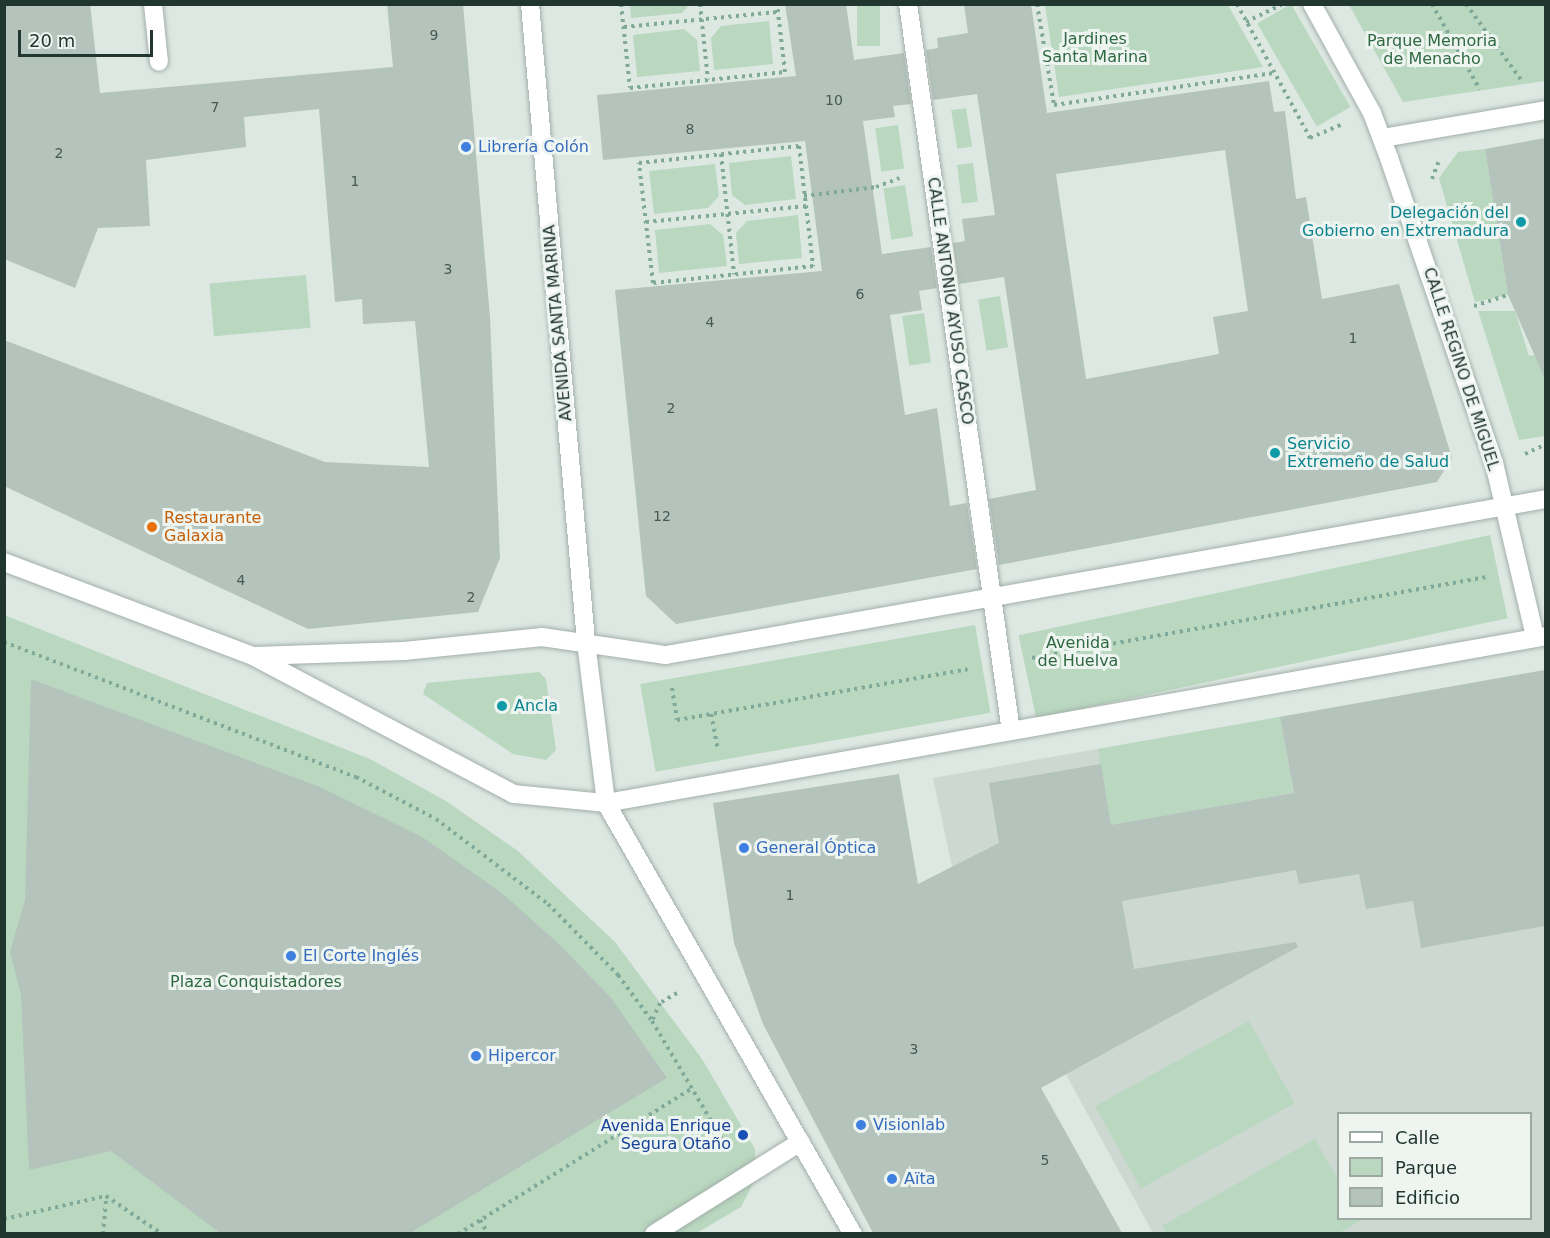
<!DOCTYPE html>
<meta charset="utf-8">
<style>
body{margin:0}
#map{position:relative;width:1550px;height:1238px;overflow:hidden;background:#dee8e3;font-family:"DejaVu Sans",sans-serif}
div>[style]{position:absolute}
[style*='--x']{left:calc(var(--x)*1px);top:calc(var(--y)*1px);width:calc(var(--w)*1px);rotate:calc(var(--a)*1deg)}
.built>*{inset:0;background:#cdd8d2}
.green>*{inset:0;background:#b9d8bf;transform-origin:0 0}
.building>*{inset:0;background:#b4c3bc}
.path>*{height:4px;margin-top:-2px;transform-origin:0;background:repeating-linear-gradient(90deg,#81a99a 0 3px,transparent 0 7.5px)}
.roads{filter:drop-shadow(0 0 2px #a2afa9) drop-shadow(0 0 2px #a2afa9)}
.lane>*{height:18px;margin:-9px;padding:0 9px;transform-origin:9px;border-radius:9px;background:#fff}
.street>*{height:18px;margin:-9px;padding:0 9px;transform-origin:9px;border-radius:9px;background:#fff}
.secondary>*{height:18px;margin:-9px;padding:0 9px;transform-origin:9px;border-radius:9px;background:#fff}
.dots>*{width:16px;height:16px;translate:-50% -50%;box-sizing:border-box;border:3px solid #eef5f1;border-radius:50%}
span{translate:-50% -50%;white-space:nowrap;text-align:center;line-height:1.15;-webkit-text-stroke:6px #eef5f1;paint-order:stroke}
.number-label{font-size:14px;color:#465952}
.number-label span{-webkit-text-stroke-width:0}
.park-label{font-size:16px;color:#2f6942}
.shop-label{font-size:16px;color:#366cbe}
.left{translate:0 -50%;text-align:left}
.culture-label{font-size:16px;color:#0d838f}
.right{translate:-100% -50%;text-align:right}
.street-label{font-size:16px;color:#21362f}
.food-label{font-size:16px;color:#c56008}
.transit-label{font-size:16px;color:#164399}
.frame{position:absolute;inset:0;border:6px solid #21362f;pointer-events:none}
.legend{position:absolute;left:1337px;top:1112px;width:195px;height:108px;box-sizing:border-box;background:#eef5f1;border:2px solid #9ca9a3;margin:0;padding:8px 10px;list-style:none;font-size:18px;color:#21362f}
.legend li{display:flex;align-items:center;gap:12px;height:30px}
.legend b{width:30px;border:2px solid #9ca9a3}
.scale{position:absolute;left:18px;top:30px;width:135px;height:27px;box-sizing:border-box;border:3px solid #21362f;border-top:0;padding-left:8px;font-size:18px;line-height:21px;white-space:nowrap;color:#21362f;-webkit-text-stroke:4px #eef5f1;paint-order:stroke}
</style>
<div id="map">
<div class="built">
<div style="clip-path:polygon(evenodd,1545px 670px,1545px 1233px,1153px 1233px,952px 867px,933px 778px,1545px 670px,1338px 1114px,1530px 1114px,1530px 1218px,1338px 1218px,1338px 1114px)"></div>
</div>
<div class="green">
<div style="left:1291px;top:4px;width:119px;height:39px;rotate:60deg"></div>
<div style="clip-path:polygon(630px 5px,630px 4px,689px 5px,682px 13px,631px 18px)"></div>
<div style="left:857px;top:5px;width:23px;height:41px"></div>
<div style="clip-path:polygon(1045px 5px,1228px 5px,1263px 67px,1059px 97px)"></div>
<div style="clip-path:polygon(1349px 5px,1545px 5px,1545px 81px,1403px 102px)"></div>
<div style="clip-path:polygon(769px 21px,773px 64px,714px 70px,711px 38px,721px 26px)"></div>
<div style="clip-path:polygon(684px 29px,697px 40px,700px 71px,637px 77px,633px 35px)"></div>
<div style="left:966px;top:108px;width:39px;height:15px;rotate:81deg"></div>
<div style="left:898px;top:125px;width:44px;height:23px;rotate:82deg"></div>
<div style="clip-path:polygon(1485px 149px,1508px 295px,1475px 302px,1439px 178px,1458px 152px)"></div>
<div style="clip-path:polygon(791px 156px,796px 199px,745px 205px,732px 195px,729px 163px)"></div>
<div style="left:973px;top:163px;width:39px;height:16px;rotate:83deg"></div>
<div style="clip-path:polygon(715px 164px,719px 196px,708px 208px,654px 214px,649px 171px)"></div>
<div style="left:905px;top:185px;width:52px;height:22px;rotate:81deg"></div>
<div style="clip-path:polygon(798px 215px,802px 258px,739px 264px,736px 233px,747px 221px)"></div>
<div style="clip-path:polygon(710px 224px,723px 235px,727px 266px,659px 273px,655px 230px)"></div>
<div style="left:306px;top:275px;width:53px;height:97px;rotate:85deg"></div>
<div style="left:1000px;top:296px;width:52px;height:22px;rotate:81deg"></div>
<div style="clip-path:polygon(1478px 311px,1515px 311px,1529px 356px,1545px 353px,1545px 436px,1519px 440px)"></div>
<div style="left:924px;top:313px;width:50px;height:22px;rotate:82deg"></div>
<div style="left:1490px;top:535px;width:85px;height:482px;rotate:78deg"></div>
<div style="clip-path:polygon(4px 615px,370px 759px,446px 801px,518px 851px,615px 942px,702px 1059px,755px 1149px,755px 1180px,741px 1207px,695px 1234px,5px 1233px)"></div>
<div style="left:975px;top:625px;width:89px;height:340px;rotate:80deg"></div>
<div style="clip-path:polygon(539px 672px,546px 679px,556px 750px,546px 760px,513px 754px,423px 694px,427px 683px)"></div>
<div style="left:1280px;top:717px;width:77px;height:185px;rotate:80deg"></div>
<div style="left:1249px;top:1021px;width:94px;height:176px;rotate:61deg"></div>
<div style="clip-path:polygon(1315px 1139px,1338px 1180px,1338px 1218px,1362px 1220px,1339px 1233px,1167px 1233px,1162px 1226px)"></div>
</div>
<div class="building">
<div style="clip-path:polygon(4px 4px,90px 4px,100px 93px,393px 67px,387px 4px,463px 4px,490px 317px,500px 558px,478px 612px,308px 629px,4px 486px,4px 340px,325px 462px,429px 467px,415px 321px,363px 324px,362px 299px,335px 302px,319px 109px,244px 117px,246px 147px,146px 160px,150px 226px,98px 228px,75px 288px,4px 259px)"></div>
<div style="clip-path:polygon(785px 4px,846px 4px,854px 60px,904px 53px,911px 104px,893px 106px,895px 117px,863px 121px,882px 254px,931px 247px,937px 288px,919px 291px,922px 310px,890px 315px,905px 415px,937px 408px,950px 506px,967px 503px,977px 569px,676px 624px,646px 596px,615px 290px,822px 271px,805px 141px,603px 160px,597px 95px,796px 76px)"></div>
<div style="clip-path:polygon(evenodd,964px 4px,1031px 4px,1047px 113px,1269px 81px,1274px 112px,1285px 111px,1296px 199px,1306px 197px,1322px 299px,1399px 284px,1452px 458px,1437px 482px,999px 565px,989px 499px,1036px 490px,1004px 277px,959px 284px,953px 243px,965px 241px,962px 219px,995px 215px,977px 94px,933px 100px,926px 50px,938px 48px,937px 38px,968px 33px,964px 4px,1225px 150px,1248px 311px,1213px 317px,1219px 354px,1086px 379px,1056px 174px,1225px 150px)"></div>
<div style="clip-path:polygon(1545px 138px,1545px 379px,1508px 295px,1485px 149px)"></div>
<div style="clip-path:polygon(1545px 670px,1545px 926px,1421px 948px,1413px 901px,1366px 909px,1359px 874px,1299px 884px,1296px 870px,1122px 901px,1134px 969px,1296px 942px,1298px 947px,1041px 1088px,1122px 1233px,873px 1233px,763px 1024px,734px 943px,713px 803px,899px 774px,918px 884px,999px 843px,989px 783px,1101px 764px,1111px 825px,1294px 793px,1280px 717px)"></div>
<div style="clip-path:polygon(31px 679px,320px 787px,422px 837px,502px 893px,560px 945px,612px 999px,667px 1078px,410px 1233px,220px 1233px,111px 1151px,29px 1170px,21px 995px,10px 952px,25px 900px)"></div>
</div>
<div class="path">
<div style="--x:621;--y:4;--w:84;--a:83.9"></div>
<div style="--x:630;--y:88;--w:156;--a:-5.9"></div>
<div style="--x:785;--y:72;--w:68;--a:-96.7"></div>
<div style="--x:700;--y:4;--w:76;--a:84"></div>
<div style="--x:1037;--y:4;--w:102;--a:80.4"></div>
<div style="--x:1054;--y:105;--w:222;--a:-8.3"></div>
<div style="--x:1237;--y:4;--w:153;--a:61.4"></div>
<div style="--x:1310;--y:138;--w:34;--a:-23"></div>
<div style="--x:1432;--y:4;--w:98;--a:60.8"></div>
<div style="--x:1466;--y:4;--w:95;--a:54"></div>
<div style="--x:1246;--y:22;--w:39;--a:-26"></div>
<div style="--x:624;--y:27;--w:155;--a:-5.6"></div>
<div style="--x:799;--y:146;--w:121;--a:83.3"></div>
<div style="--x:813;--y:266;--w:161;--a:173.9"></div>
<div style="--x:653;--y:283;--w:121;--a:-96.7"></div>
<div style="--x:639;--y:163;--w:161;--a:-6.1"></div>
<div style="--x:721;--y:154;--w:121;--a:83.8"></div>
<div style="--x:1432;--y:179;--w:19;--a:-69"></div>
<div style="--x:804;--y:196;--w:73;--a:-7.1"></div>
<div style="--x:876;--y:187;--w:25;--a:-21"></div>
<div style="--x:646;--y:222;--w:161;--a:-5.7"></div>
<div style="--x:1474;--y:306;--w:36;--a:-18"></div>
<div style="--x:1525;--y:454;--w:23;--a:-25"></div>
<div style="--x:4;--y:642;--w:377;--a:21"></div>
<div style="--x:356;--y:777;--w:90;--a:27.7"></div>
<div style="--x:436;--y:819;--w:141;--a:37.2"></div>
<div style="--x:548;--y:904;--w:100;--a:45.4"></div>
<div style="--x:618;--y:975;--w:57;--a:53.5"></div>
<div style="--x:1032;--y:658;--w:463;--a:-10.1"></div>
<div style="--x:672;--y:688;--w:32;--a:81"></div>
<div style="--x:677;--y:720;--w:295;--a:-9.9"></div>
<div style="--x:711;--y:714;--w:36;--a:79"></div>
<div style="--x:677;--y:993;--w:20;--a:150"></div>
<div style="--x:660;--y:1003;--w:20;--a:114"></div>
<div style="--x:652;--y:1021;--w:147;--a:59.4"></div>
<div style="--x:4;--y:1219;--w:105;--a:-12.7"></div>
<div style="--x:106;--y:1196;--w:68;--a:34.2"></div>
<div style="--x:480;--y:1220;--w:16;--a:60"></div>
<div style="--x:103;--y:1234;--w:38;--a:-85"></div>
<div style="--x:458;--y:1234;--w:277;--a:-31.9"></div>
</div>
<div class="roads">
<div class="lane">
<div style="--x:153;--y:4;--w:58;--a:84.1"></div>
</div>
<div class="street">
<div style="--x:908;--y:4;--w:734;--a:81.94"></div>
<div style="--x:1312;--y:4;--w:124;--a:61.2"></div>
<div style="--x:1372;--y:113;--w:48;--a:69.3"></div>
<div style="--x:1389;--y:158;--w:323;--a:71"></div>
<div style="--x:1494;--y:463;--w:179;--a:76.7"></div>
<div style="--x:1382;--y:138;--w:166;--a:-9.7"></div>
<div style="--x:253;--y:656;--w:295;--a:27.9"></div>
<div style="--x:514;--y:794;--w:92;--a:5.6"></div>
<div style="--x:606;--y:803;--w:955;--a:-10.07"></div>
<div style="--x:255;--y:656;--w:149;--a:-1.9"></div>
<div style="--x:404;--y:651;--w:139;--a:-5.8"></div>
<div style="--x:542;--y:637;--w:125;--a:8.3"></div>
<div style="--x:666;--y:655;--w:894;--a:-10.05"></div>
<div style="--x:654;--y:1234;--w:173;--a:-32.2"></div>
</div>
<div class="secondary">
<div style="--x:530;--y:4;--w:640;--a:84.98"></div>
<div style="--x:586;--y:642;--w:162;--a:82.9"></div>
<div style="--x:606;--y:803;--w:497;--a:60.2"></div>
<div style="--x:4;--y:562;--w:266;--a:20.7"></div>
</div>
</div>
<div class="dots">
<div style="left:466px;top:147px;background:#3f7fe0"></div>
<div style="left:1521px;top:222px;background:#0f9aa8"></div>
<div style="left:1275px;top:453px;background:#0f9aa8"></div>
<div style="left:152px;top:527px;background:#e8710a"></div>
<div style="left:502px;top:706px;background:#0f9aa8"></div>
<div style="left:744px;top:848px;background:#3f7fe0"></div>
<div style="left:291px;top:956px;background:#3f7fe0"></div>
<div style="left:476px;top:1056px;background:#3f7fe0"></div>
<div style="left:861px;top:1125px;background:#3f7fe0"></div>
<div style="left:743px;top:1135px;background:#1a4fb4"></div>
<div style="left:892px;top:1179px;background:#3f7fe0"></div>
</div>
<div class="number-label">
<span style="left:434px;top:35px">9</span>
<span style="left:834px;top:100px">10</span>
<span style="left:215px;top:107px">7</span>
<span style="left:690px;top:129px">8</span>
<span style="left:59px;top:153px">2</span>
<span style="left:355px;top:181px">1</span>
<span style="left:448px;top:269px">3</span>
<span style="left:860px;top:294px">6</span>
<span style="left:710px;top:322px">4</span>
<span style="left:1353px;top:338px">1</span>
<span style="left:671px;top:408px">2</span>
<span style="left:662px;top:516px">12</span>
<span style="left:241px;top:580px">4</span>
<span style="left:471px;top:597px">2</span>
<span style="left:790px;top:895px">1</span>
<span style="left:914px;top:1049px">3</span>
<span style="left:1045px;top:1160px">5</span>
</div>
<div class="park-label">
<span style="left:1095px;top:48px">Jardines<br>Santa Marina</span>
<span style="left:1432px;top:50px">Parque Memoria<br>de Menacho</span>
<span style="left:1078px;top:652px">Avenida<br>de Huelva</span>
<span style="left:256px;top:982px">Plaza Conquistadores</span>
</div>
<div class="shop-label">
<span class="left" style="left:478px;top:147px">Librería Colón</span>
<span class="left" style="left:756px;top:848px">General Óptica</span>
<span class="left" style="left:303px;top:956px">El Corte Inglés</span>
<span class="left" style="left:488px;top:1056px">Hipercor</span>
<span class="left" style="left:873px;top:1125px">Visionlab</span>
<span class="left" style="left:904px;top:1179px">Aïta</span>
</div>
<div class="culture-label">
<span class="right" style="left:1509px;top:222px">Delegación del<br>Gobierno en Extremadura</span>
<span class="left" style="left:1287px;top:453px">Servicio<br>Extremeño de Salud</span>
<span class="left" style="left:514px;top:706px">Ancla</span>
</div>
<div class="street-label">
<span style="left:950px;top:301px;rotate:82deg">CALLE ANTONIO AYUSO CASCO</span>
<span style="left:558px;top:323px;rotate:-95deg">AVENIDA SANTA MARINA</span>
<span style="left:1461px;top:369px;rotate:72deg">CALLE REGINO DE MIGUEL</span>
</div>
<div class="food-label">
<span class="left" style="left:164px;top:527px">Restaurante<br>Galaxia</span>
</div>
<div class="transit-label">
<span class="right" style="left:731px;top:1135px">Avenida Enrique<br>Segura Otaño</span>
</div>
<div class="frame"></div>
<ul class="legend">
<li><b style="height:8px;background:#fff"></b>Calle</li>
<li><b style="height:16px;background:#b9d8bf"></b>Parque</li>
<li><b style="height:16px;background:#b4c3bc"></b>Edificio</li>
</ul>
<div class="scale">20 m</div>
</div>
